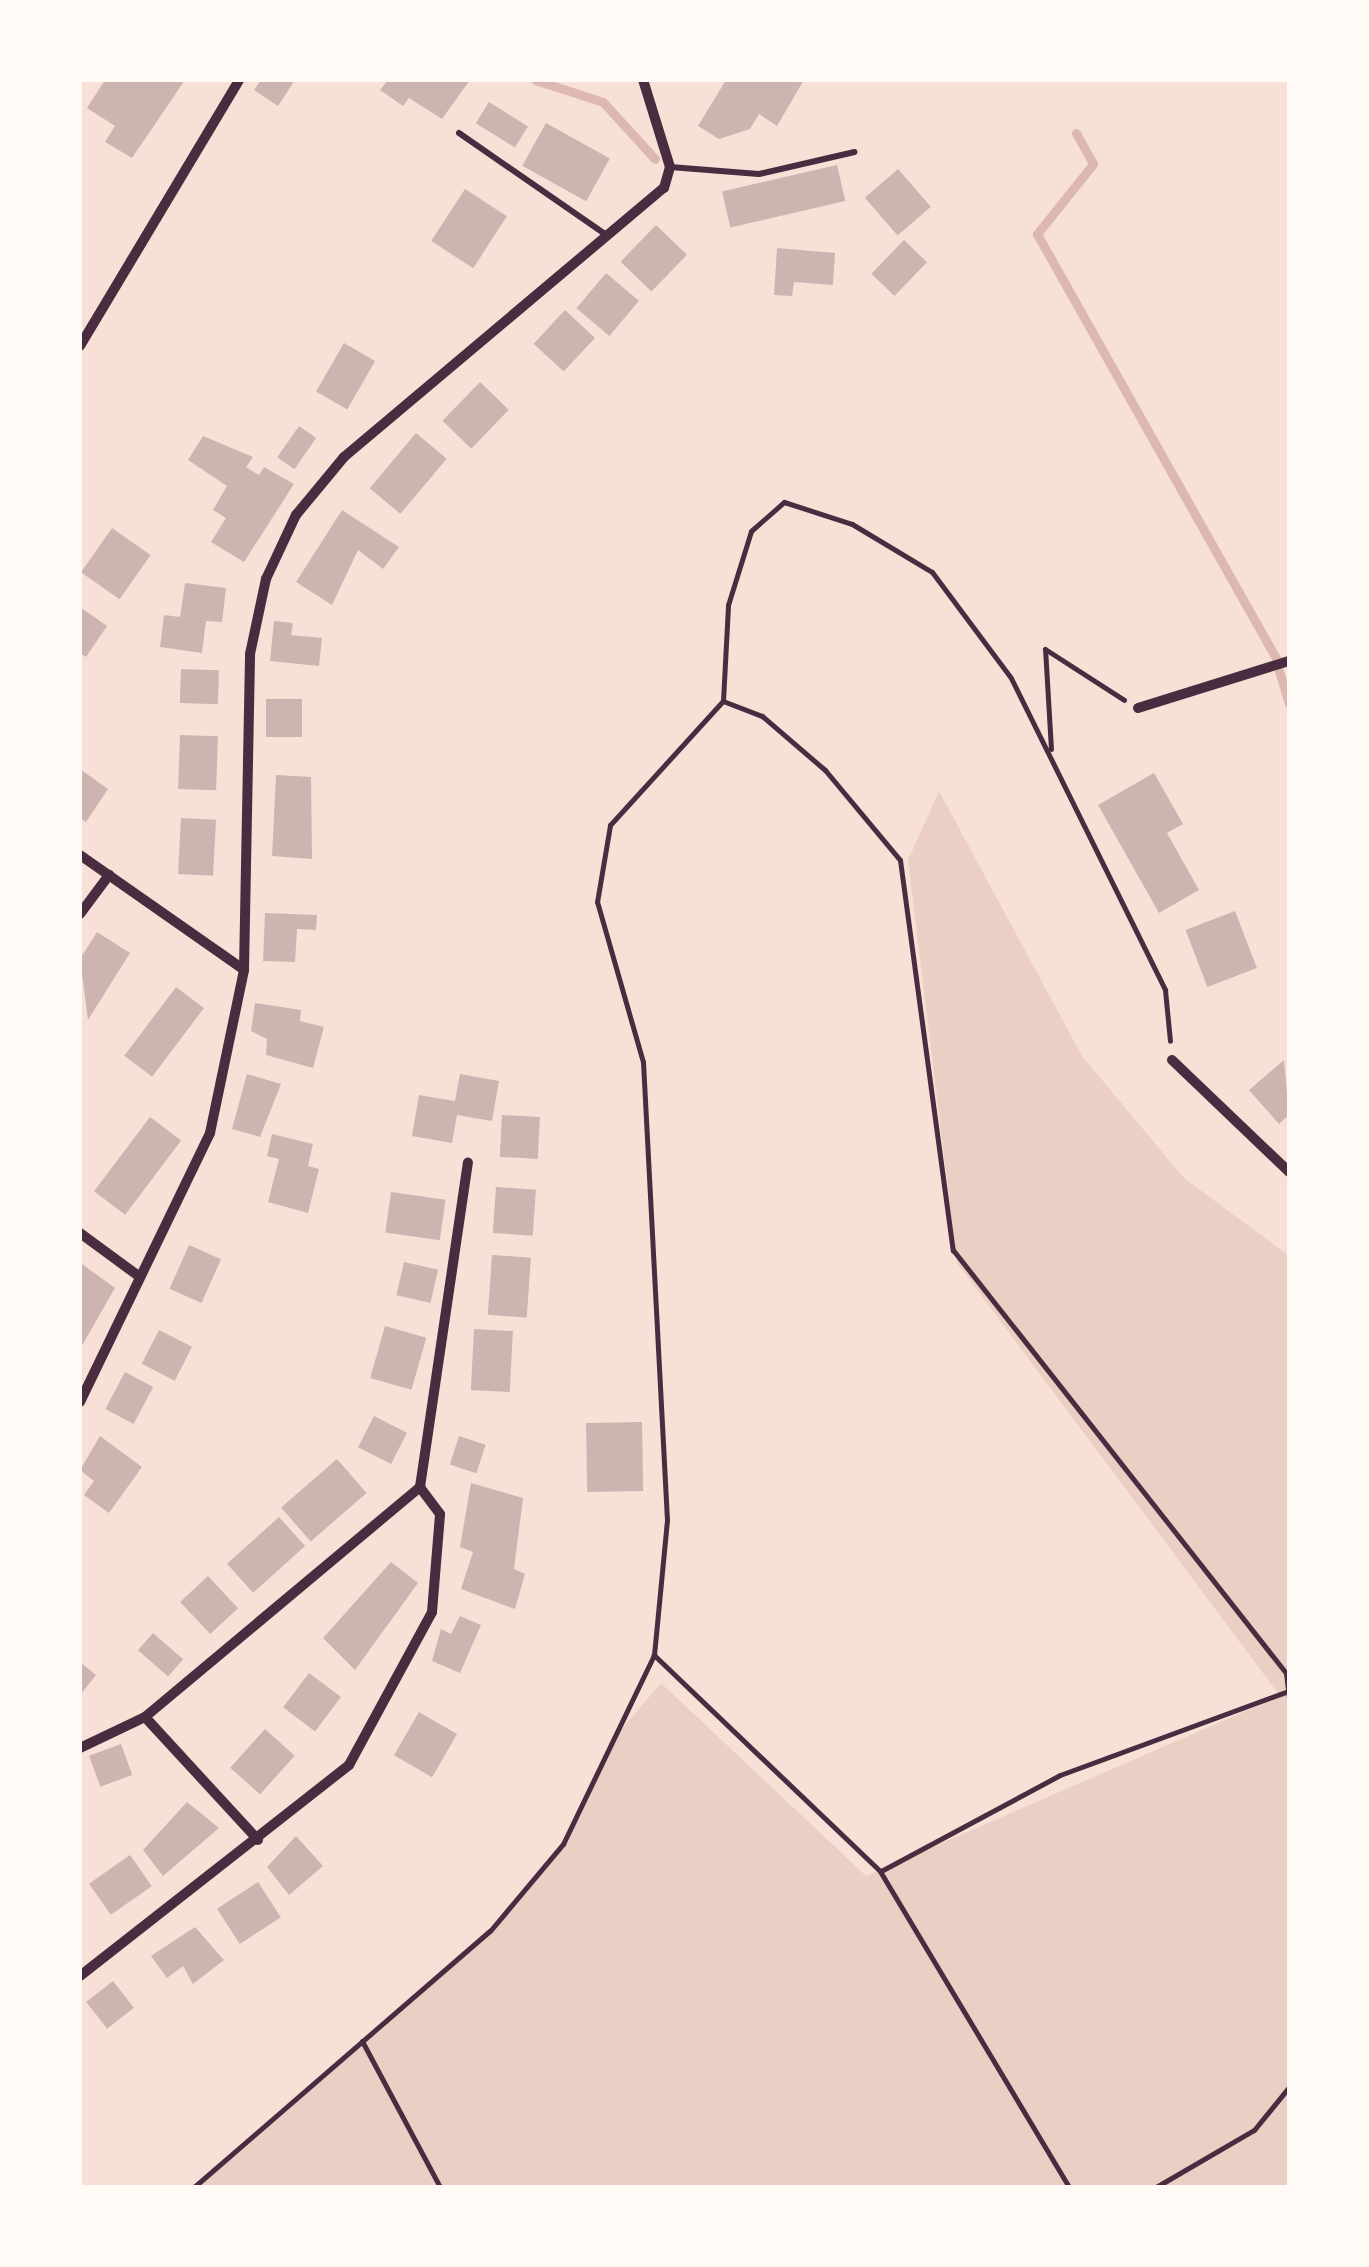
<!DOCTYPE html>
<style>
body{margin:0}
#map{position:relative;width:1369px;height:2267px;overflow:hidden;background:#f7e1d7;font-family:"Playfair Display",serif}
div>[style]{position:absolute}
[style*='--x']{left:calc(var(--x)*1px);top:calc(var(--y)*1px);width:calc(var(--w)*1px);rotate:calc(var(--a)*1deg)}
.green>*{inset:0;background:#ebcfc5}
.stream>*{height:9px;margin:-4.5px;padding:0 4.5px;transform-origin:4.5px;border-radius:4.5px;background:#dcb8b0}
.building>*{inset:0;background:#ccb4b1;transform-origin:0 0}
.path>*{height:5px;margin:-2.5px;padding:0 2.5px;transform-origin:2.5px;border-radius:2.5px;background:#4a2c40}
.service>*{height:6px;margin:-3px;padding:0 3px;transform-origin:3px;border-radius:3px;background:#4a2c40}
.minor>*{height:10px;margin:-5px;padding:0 5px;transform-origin:5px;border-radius:5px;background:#4a2c40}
span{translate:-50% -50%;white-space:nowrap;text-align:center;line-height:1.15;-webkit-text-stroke:10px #fffaf5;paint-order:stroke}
.frame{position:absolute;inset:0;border:82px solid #fffaf5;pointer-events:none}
</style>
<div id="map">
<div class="green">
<div style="clip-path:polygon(939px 791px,1082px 1056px,1184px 1178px,1289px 1256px,1289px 2187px,194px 2187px,490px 1931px,563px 1844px,614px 1738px,661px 1683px,866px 1876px,1280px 1696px,957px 1263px,908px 860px)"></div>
</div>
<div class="stream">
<div style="--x:535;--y:80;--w:71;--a:17.9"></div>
<div style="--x:603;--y:102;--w:77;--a:47.6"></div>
<div style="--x:1076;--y:133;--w:35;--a:61"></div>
<div style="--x:1093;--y:164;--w:90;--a:128.7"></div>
<div style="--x:1037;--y:234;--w:489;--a:60.6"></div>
<div style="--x:1279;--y:671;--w:34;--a:73"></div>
</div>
<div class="building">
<div style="clip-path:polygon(105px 80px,185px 80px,132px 158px,105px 142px,115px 126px,87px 108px)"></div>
<div style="clip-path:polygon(261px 80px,295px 80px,278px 106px,254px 90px)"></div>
<div style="clip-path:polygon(388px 80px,470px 80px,442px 119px,409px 98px,403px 106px,380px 90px)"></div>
<div style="clip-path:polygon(726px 80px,804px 80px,777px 126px,759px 114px,750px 129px,719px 139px,698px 126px)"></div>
<div style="left:489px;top:102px;width:46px;height:25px;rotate:32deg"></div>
<div style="left:546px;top:123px;width:73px;height:49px;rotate:29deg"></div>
<div style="left:837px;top:165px;width:37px;height:118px;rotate:77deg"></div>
<div style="left:898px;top:169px;width:50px;height:44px;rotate:49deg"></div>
<div style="left:465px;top:189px;width:50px;height:62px;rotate:33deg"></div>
<div style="left:656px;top:225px;width:43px;height:51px;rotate:44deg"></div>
<div style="left:904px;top:240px;width:32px;height:47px;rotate:44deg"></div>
<div style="clip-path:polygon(777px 248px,835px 253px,833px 285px,794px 282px,792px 296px,774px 295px)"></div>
<div style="left:606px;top:273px;width:43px;height:46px;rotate:40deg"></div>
<div style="left:565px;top:310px;width:41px;height:46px;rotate:43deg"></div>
<div style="left:344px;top:343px;width:36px;height:56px;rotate:30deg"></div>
<div style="left:480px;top:382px;width:40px;height:54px;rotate:44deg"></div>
<div style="left:299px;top:426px;width:21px;height:38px;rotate:35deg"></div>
<div style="left:416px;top:433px;width:40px;height:72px;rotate:40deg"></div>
<div style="clip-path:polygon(203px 436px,253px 457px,246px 467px,259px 475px,264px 467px,294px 484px,244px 562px,211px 542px,226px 518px,213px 510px,227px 486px,188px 460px)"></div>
<div style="clip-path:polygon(342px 510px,399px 547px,383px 569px,358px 550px,332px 605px,296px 582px)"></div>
<div style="left:112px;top:528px;width:47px;height:54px;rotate:35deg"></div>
<div style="clip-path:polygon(185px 583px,226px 588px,222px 622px,206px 621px,202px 653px,160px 647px,164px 615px,180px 617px)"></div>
<div style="clip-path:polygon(80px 607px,107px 626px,86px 657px,80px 653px)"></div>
<div style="clip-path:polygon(274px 621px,293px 623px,291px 635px,322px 638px,319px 666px,270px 661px)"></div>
<div style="left:181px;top:669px;width:38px;height:34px;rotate:2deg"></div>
<div style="left:266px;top:699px;width:36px;height:38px"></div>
<div style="left:180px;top:735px;width:38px;height:54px;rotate:2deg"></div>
<div style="clip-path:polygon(80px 769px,108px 789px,86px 822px,80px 818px)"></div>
<div style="clip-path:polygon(1154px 773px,1183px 824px,1167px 833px,1199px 890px,1159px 913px,1098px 805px)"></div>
<div style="clip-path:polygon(276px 775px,311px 777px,312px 859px,272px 856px)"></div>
<div style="left:181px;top:818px;width:35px;height:56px;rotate:3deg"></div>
<div style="left:1235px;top:911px;width:61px;height:53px;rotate:69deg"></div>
<div style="clip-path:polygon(265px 913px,317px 915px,316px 930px,297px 929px,295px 962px,263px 961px)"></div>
<div style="clip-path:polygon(97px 932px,130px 953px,88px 1020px,80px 959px)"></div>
<div style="left:176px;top:987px;width:35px;height:86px;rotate:37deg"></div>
<div style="clip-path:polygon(255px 1003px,301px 1010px,300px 1021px,324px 1027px,313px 1068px,266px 1055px,267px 1039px,251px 1031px)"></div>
<div style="clip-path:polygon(1284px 1060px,1289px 1115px,1279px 1124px,1249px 1090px)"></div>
<div style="clip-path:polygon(247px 1074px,281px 1084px,260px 1137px,232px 1129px)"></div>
<div style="clip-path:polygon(460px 1074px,499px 1081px,492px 1121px,457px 1115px,452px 1143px,412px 1136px,419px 1095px,455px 1101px)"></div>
<div style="left:502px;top:1115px;width:38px;height:42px;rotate:3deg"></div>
<div style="left:150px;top:1117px;width:39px;height:93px;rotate:37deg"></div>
<div style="clip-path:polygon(272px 1134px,313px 1144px,308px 1166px,319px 1169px,308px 1213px,268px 1202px,279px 1159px,267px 1156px)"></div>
<div style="left:496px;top:1187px;width:40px;height:46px;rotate:4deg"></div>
<div style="left:391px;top:1192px;width:55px;height:41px;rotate:8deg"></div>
<div style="left:189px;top:1245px;width:35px;height:48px;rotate:24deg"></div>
<div style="left:492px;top:1255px;width:39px;height:60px;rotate:4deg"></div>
<div style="left:404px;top:1262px;width:35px;height:34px;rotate:13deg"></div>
<div style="clip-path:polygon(82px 1264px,115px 1288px,80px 1349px,80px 1267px)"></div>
<div style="left:385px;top:1326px;width:43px;height:54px;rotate:16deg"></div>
<div style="left:474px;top:1329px;width:39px;height:61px;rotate:3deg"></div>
<div style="left:159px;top:1330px;width:37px;height:38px;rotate:27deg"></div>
<div style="left:125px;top:1372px;width:32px;height:42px;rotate:28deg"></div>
<div style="left:374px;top:1416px;width:37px;height:35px;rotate:27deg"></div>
<div style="left:642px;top:1422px;width:69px;height:56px;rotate:89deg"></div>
<div style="clip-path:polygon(100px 1436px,142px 1467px,109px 1513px,84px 1495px,94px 1481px,80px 1470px)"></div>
<div style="left:459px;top:1436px;width:28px;height:30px;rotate:18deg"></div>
<div style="left:337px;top:1459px;width:45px;height:74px;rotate:49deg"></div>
<div style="clip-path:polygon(471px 1483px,523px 1498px,514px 1569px,525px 1574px,515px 1609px,461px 1589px,473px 1552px,460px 1547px)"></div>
<div style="left:279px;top:1517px;width:39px;height:70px;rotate:48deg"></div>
<div style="clip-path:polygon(391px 1562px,418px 1583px,355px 1670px,323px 1638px)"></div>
<div style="left:208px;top:1576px;width:44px;height:38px;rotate:47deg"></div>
<div style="clip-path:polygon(460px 1616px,481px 1625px,460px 1673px,432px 1661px,441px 1629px,451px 1634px)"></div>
<div style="left:153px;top:1633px;width:40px;height:23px;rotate:41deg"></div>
<div style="clip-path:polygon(80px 1662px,96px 1675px,80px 1695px)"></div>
<div style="left:309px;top:1673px;width:40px;height:43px;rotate:37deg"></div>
<div style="left:419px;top:1712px;width:44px;height:50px;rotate:30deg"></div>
<div style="left:265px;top:1729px;width:40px;height:52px;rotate:42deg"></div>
<div style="left:121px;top:1744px;width:33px;height:34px;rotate:70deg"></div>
<div style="clip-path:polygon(187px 1802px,219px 1828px,163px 1876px,143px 1850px)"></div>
<div style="clip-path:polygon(296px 1836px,323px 1866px,289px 1895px,267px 1867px)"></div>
<div style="left:130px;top:1855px;width:38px;height:50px;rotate:55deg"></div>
<div style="left:258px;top:1882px;width:42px;height:49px;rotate:57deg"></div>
<div style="clip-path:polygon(195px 1927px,224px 1960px,193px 1984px,183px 1966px,167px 1978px,151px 1956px)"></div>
<div style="left:113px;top:1981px;width:34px;height:34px;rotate:52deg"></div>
</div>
<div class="path">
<div style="--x:723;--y:701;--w:42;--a:21"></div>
<div style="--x:762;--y:716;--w:83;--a:40.6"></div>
<div style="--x:825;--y:770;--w:117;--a:50.2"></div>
<div style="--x:900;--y:860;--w:394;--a:82.3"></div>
<div style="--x:953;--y:1250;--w:538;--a:51.79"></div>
<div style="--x:1286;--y:1673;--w:24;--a:83"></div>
<div style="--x:1051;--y:749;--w:100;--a:-93.4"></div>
<div style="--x:1045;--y:649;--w:94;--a:32.8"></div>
<div style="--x:881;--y:1871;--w:203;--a:-28.2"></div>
<div style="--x:1060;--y:1775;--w:241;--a:-20.2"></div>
<div style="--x:362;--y:2041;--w:166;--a:61.9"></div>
<div style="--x:194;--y:2187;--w:391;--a:-40.9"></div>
<div style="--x:490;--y:1931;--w:114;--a:-50"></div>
<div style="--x:563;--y:1844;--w:210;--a:-64.3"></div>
<div style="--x:1069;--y:2187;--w:368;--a:-120.9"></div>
<div style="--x:880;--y:1871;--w:313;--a:-136.3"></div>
<div style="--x:654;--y:1655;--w:136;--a:-84.5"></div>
<div style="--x:667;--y:1520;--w:459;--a:-93"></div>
<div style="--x:643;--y:1062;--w:166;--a:-106"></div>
<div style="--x:597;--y:902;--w:78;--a:-80.4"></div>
<div style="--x:610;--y:825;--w:168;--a:-47.7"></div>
<div style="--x:723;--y:701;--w:96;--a:-87"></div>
<div style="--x:728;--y:605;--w:77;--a:-72.7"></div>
<div style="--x:751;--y:531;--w:44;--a:-41.3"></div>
<div style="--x:784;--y:502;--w:71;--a:17.9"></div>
<div style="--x:852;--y:524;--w:93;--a:31"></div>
<div style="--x:932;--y:572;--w:132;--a:53.3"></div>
<div style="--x:1011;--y:678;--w:348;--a:63.7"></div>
<div style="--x:1165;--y:990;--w:51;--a:84.4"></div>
<div style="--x:1156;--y:2187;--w:113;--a:-30.2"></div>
<div style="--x:1254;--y:2130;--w:55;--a:-50.9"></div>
</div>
<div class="service">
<div style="--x:459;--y:133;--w:178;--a:34.7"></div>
<div style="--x:670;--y:167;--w:89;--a:4.5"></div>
<div style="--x:759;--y:174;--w:98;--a:-13"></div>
</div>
<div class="minor">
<div style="--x:80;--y:346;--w:310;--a:-59.1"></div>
<div style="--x:1138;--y:708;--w:158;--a:-17.3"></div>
<div style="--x:80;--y:855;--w:200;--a:35"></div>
<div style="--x:80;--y:914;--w:49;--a:-53.4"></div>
<div style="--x:1172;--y:1060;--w:162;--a:43.7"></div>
<div style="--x:80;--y:1233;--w:74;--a:36.3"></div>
<div style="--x:80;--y:1402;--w:299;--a:-64.2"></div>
<div style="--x:210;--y:1133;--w:167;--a:-78.2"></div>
<div style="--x:244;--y:970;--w:316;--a:-88.9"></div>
<div style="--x:250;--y:654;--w:77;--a:-78"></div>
<div style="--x:266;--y:579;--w:71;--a:-64.9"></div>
<div style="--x:296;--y:515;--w:75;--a:-50.4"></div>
<div style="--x:344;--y:457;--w:418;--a:-40.1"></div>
<div style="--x:664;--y:188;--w:22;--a:-74"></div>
<div style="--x:670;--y:167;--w:91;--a:-107.2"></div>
<div style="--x:145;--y:1717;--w:167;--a:47.4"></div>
<div style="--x:80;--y:1748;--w:72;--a:-25.5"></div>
<div style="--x:145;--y:1717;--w:359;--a:-39.9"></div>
<div style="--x:420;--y:1487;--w:328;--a:-81.6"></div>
<div style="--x:80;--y:1976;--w:342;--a:-38.1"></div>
<div style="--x:349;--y:1765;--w:174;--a:-61.5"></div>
<div style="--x:432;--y:1612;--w:98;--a:-85.3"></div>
<div style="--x:440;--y:1514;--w:34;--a:-127"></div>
</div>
<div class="frame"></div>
</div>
